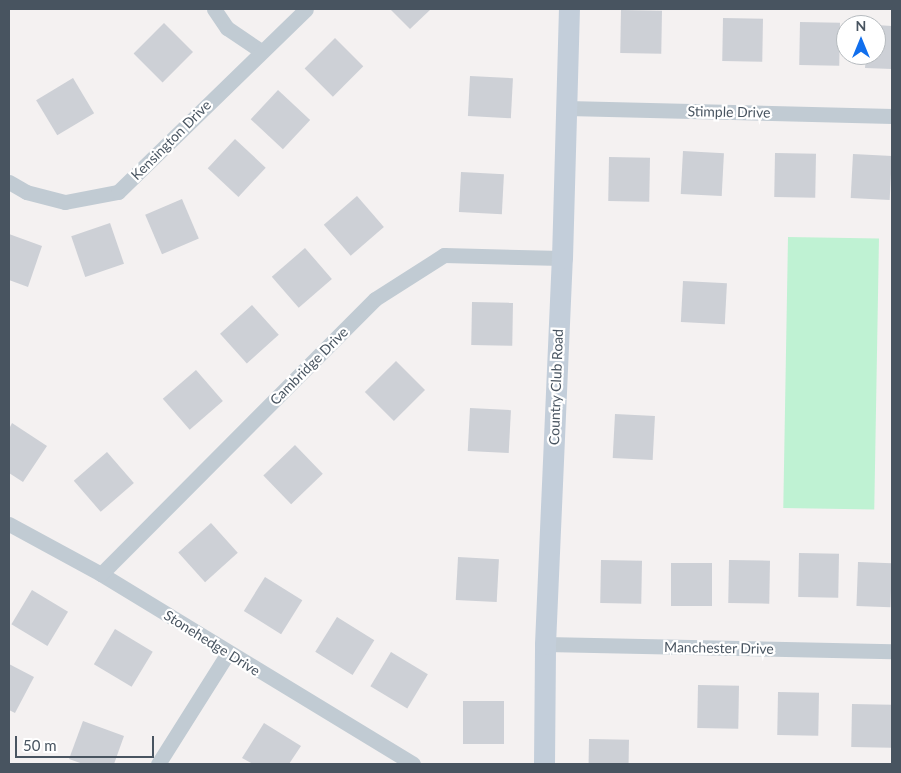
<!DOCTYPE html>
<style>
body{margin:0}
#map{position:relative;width:901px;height:773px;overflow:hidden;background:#f4f1f1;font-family:Lato,sans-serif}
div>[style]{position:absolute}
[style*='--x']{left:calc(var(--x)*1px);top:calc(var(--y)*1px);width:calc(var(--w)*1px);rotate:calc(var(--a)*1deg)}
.green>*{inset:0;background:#bff2d3;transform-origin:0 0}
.building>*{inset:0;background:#cdd0d6;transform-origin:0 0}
.street>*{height:15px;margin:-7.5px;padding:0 7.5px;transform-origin:7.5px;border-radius:7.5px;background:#c1cbd3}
.secondary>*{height:21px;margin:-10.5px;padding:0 10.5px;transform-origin:10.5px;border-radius:10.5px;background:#c3ceda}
span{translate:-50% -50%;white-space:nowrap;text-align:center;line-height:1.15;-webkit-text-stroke:4.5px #fff;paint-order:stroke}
.street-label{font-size:14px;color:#485460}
.frame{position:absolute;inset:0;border:10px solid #485460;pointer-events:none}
.north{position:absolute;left:836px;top:15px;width:50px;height:50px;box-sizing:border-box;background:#fff;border:1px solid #b6bbbf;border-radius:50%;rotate:0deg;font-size:14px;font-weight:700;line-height:20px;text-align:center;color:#485460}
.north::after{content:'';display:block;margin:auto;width:18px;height:22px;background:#116fed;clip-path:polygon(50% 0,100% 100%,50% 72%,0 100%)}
.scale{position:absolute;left:15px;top:736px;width:139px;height:22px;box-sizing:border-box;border:2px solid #485460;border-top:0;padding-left:6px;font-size:15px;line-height:18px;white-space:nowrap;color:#485460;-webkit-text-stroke:4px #fff;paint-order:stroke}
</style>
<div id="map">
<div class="green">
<div style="left:788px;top:237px;width:91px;height:271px;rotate:1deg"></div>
</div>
<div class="building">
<div style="clip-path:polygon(390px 9px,431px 9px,410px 29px)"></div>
<div style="left:621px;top:10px;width:41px;height:43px;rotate:1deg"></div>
<div style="left:723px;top:18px;width:40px;height:43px;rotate:1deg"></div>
<div style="left:800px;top:22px;width:40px;height:43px;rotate:1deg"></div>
<div style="left:164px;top:23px;width:41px;height:43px;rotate:45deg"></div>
<div style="clip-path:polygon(876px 25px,892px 26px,892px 69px,865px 68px,866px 55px,876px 55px)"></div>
<div style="left:335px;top:38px;width:40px;height:43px;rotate:45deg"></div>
<div style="left:470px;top:76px;width:43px;height:40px;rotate:3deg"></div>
<div style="left:73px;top:78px;width:41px;height:43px;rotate:59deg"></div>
<div style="left:278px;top:90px;width:44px;height:40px;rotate:43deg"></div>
<div style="left:235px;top:139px;width:42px;height:40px;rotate:43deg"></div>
<div style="left:683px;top:151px;width:41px;height:43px;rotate:3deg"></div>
<div style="left:775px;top:153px;width:41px;height:44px;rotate:1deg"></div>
<div style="left:853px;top:154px;width:39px;height:44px;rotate:3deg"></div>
<div style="left:609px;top:157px;width:41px;height:44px;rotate:1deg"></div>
<div style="left:461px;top:172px;width:43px;height:40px;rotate:3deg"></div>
<div style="left:357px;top:196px;width:41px;height:44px;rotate:49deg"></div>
<div style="left:182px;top:199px;width:43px;height:40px;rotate:67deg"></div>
<div style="left:110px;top:223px;width:43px;height:41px;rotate:71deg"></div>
<div style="clip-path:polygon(9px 234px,42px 246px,28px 287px,9px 280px)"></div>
<div style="left:305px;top:248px;width:41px;height:44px;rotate:49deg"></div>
<div style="left:683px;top:281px;width:44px;height:41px;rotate:3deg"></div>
<div style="left:472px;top:302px;width:41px;height:43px;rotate:1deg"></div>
<div style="left:252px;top:305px;width:40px;height:43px;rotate:48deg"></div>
<div style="left:396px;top:361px;width:41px;height:44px;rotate:45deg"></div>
<div style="left:196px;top:370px;width:41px;height:44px;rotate:49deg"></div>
<div style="left:470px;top:408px;width:41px;height:43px;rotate:3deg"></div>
<div style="left:615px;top:414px;width:40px;height:44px;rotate:3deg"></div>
<div style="clip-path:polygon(12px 423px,47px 446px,23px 482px,9px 473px,9px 429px)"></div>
<div style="left:295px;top:445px;width:40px;height:44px;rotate:46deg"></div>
<div style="left:107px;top:452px;width:41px;height:44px;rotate:49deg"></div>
<div style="left:211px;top:523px;width:40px;height:44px;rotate:48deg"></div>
<div style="left:799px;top:553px;width:40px;height:44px;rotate:1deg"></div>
<div style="left:458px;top:557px;width:41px;height:43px;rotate:3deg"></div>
<div style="left:601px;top:560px;width:41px;height:43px;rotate:1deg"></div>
<div style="left:729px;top:560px;width:41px;height:43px;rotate:1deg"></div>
<div style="left:858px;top:562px;width:34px;height:44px;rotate:2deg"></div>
<div style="left:671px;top:563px;width:41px;height:43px"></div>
<div style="left:265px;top:577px;width:44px;height:40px;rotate:32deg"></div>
<div style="left:32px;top:590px;width:42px;height:40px;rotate:31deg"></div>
<div style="left:337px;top:617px;width:44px;height:41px;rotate:32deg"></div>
<div style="left:115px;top:629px;width:44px;height:41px;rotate:31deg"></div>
<div style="left:391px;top:652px;width:43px;height:40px;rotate:31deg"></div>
<div style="clip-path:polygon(9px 664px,34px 677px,15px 713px,9px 710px)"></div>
<div style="left:698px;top:685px;width:41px;height:43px;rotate:1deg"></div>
<div style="left:778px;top:692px;width:41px;height:43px;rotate:1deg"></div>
<div style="left:463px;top:701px;width:41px;height:43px"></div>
<div style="left:852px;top:704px;width:40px;height:43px;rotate:1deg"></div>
<div style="clip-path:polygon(83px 721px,124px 736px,114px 764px,83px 764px,69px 759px)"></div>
<div style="clip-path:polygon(264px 723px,301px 746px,289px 764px,253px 764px,242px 758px)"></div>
<div style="left:589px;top:739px;width:40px;height:25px;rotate:1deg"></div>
</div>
<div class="street">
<div style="--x:214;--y:9;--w:23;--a:56"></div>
<div style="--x:227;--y:28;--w:41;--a:34.1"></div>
<div style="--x:567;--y:108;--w:325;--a:1.4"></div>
<div style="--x:9;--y:182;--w:20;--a:30"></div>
<div style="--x:26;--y:192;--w:40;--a:14.4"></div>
<div style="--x:65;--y:202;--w:54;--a:-10.7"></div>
<div style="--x:118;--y:192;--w:262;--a:-44.2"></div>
<div style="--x:9;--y:524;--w:105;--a:28.5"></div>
<div style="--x:101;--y:574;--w:365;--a:31.3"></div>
<div style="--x:101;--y:574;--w:388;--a:-45.1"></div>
<div style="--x:375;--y:299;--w:82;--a:-32.5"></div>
<div style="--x:444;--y:255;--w:118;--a:1.5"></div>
<div style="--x:545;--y:644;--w:347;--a:1.2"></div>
<div style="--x:158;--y:764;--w:131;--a:-57.8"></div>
</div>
<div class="secondary">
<div style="--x:544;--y:764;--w:120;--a:-89.5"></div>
<div style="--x:545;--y:644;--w:386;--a:-87.5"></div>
<div style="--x:562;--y:258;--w:249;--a:-88.4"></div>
</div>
<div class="street-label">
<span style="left:729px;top:112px;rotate:1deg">Stimple Drive</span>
<span style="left:171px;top:140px;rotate:-45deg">Kensington Drive</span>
<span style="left:309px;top:366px;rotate:-45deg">Cambridge Drive</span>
<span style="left:556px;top:387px;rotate:-88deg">Country Club Road</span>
<span style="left:212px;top:643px;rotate:32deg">Stonehedge Drive</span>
<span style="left:719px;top:648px;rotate:1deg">Manchester Drive</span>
</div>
<div class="frame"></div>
<div class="north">N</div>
<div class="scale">50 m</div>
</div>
